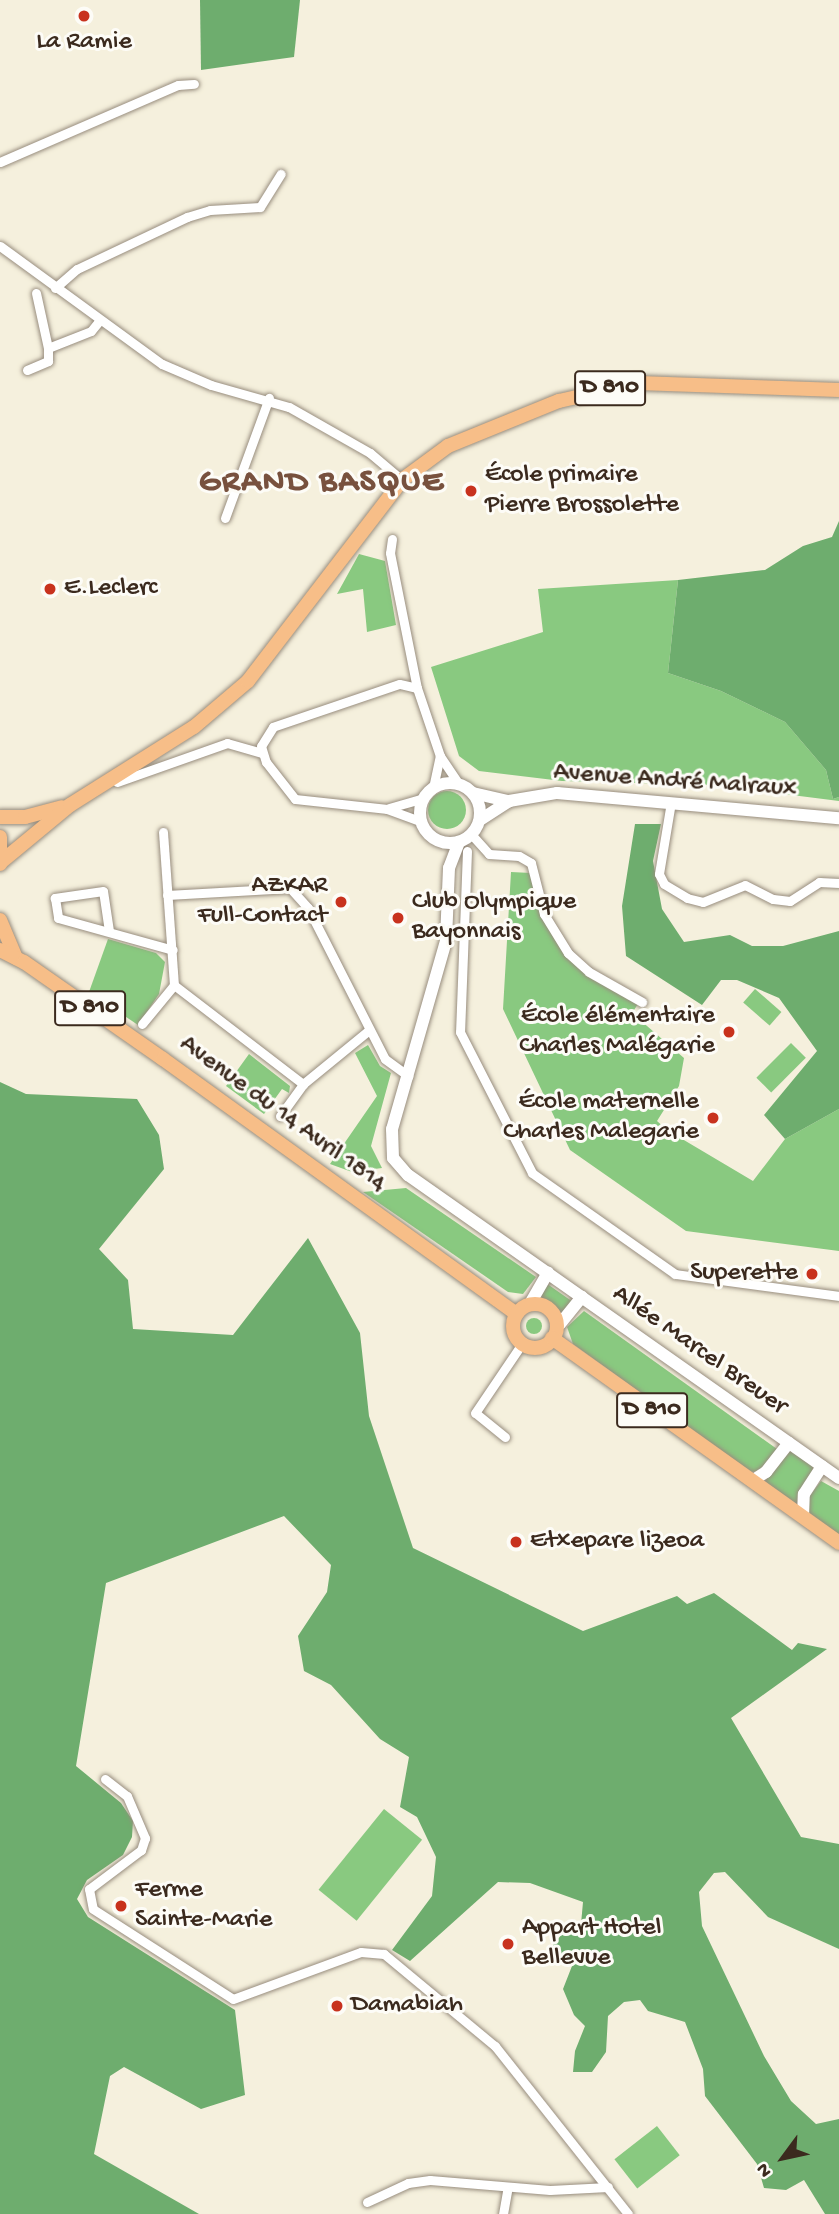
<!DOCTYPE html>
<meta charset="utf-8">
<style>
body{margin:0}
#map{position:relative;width:839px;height:2214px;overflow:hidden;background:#f5f0dd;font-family:"Gochi Hand",sans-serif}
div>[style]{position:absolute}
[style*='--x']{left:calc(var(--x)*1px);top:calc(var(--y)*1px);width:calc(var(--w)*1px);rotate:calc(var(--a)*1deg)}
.green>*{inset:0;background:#89c980;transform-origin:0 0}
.round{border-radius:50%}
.forest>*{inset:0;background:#6ead6e}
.roads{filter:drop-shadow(0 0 2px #988d7e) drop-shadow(0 0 2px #988d7e)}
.minor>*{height:9px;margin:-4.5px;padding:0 4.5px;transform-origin:4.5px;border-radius:4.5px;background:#fff}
.tertiary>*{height:12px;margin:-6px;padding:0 6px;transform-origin:6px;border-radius:6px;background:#fff}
.tertiary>.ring{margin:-6px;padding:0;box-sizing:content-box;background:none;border:12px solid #fff;border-radius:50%}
.primary>*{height:14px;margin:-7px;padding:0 7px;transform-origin:7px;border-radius:7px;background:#f7be88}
.primary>.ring{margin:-7px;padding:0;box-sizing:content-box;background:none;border:14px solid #f7be88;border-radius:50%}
.dots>*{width:19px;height:19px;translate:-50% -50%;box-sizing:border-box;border:4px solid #fdfcf7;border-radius:50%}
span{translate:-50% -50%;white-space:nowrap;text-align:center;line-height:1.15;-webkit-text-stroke:6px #fdfcf7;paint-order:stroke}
.shield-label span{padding:2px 5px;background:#fdfcf7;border:2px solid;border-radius:5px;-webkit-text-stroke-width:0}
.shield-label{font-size:24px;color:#3b2a1e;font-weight:700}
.poi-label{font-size:26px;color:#3b2a1e}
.left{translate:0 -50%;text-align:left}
.right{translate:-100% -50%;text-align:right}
.street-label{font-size:26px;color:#3b2a1e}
.district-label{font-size:33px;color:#78513e;font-weight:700;letter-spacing:2px}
.north{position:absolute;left:748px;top:2123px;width:70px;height:70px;-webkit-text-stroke:5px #fdfcf7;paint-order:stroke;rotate:237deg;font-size:19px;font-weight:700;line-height:28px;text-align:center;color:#3b2a1e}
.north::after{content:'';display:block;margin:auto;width:24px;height:32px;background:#3b2a1e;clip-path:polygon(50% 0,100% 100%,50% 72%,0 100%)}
</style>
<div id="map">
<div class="green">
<div style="clip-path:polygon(359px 554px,385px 561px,396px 625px,367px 632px,363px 589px,337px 594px)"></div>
<div style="clip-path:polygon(678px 580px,668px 673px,721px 691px,785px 722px,826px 770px,833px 799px,839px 797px,839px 801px,714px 785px,562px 781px,479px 771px,459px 756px,431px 667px,543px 632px,538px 589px)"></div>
<div class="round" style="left:428px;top:791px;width:38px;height:38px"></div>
<div style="clip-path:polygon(511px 872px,531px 873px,543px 916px,567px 954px,638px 1004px,632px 1013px,684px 1058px,679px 1086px,657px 1121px,667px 1130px,753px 1181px,785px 1139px,839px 1109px,839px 1251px,686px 1231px,570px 1150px,503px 1009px)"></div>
<div style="clip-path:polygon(108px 939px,156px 953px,165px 962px,159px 994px,138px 1025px,89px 992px)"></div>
<div style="left:755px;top:989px;width:35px;height:18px;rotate:41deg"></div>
<div style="left:791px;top:1043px;width:21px;height:49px;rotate:45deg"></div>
<div style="clip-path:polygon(368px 1045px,380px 1066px,391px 1073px,371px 1146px,382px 1168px,352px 1172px,330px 1164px,377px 1096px,355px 1053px)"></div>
<div style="clip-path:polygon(249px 1054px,290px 1086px,289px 1093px,282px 1089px,264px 1114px,226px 1086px)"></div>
<div style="clip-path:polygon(406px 1188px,536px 1277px,523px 1294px,508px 1292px,363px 1192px)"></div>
<div style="clip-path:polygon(546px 1283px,573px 1302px,562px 1316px,540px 1297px)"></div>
<div style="clip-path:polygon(584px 1311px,777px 1449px,759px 1471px,750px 1472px,573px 1344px,567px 1327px)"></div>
<div class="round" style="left:526px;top:1318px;width:16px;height:16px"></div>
<div style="clip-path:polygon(790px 1451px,816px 1468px,798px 1505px,764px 1482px)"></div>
<div style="clip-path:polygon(821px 1481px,839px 1491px,839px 1536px,808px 1513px,808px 1498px)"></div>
<div style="left:384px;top:1809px;width:49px;height:104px;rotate:39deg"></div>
<div style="left:657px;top:2126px;width:37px;height:54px;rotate:52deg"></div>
</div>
<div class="forest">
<div style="clip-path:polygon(200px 0,300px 0,294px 57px,201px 70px)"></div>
<div style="clip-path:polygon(839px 521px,839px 797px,833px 799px,826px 770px,785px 722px,721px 691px,668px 673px,678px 580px,765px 570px,803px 546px,832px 537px)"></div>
<div style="clip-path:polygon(635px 824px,661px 824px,653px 861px,662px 909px,684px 942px,730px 935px,752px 946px,783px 946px,839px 931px,839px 1109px,785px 1139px,764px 1115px,817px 1051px,779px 998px,737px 980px,721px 980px,702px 1005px,626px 956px,622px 906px)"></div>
<div style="clip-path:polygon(0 1082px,26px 1094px,137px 1099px,159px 1135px,164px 1169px,99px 1249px,128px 1280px,133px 1329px,233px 1335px,308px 1238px,360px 1333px,369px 1416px,413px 1548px,583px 1631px,677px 1596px,687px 1604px,714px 1593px,792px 1650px,798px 1643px,827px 1649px,731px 1718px,801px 1837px,839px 1844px,839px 1949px,768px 1917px,725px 1872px,714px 1873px,699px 1892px,702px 1926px,764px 2056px,791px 2101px,816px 2124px,839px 2119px,839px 2214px,825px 2214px,804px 2180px,786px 2190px,764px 2188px,757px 2164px,705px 2096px,703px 2069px,685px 2022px,648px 2011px,640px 2000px,624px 2002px,608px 2016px,606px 2052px,592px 2072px,573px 2072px,575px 2051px,585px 2026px,574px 2015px,563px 1989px,572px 1966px,550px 1949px,562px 1934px,581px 1924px,583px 1902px,530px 1883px,498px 1882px,410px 1961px,392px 1950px,432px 1896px,436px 1857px,417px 1817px,400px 1807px,409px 1757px,380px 1739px,331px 1685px,304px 1671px,298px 1636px,327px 1592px,331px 1565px,284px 1516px,106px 1583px,76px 1766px,121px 1803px,133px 1821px,132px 1837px,123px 1855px,87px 1880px,77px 1899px,88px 1917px,235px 2010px,245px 2095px,201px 2109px,124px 2067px,110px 2076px,94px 2154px,199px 2214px,0 2214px)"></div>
</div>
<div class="roads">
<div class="minor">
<div style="--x:0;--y:162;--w:194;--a:-23.4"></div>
<div style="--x:178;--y:85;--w:16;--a:-4"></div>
<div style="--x:0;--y:246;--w:200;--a:36.1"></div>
<div style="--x:162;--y:364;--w:53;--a:23.2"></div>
<div style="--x:211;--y:385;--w:81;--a:15.8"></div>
<div style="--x:289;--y:407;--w:93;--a:29.6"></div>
<div style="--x:370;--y:453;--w:42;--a:40.2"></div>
<div style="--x:55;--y:288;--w:29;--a:-41"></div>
<div style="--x:77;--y:269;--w:122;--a:-25.3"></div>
<div style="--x:187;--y:217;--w:24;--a:-17"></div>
<div style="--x:210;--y:210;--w:50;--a:-3.4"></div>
<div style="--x:260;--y:207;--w:39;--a:-58"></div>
<div style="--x:36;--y:293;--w:56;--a:77.7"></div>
<div style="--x:48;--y:348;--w:46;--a:-21.6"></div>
<div style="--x:91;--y:331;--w:13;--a:-51"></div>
<div style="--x:27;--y:370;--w:23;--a:-23"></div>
<div style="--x:48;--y:361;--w:13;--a:-90"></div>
<div style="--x:225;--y:518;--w:128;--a:-69.9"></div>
<div style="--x:392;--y:539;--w:14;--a:98"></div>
<div style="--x:390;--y:553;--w:138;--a:78.7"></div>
<div style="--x:417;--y:688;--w:72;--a:71.3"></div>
<div style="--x:440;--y:756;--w:34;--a:56"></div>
<div style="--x:417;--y:688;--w:18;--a:-167"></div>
<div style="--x:399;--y:684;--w:133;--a:161.2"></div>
<div style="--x:273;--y:727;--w:22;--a:122"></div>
<div style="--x:261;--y:746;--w:17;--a:73"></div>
<div style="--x:266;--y:762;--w:47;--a:51.9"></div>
<div style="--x:295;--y:799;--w:93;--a:6.2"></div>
<div style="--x:387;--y:809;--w:37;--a:20"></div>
<div style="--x:117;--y:782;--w:117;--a:-19.5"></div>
<div style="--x:227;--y:743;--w:35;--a:16"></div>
<div style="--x:433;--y:788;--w:33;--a:-78"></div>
<div style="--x:671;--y:802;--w:73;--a:99.5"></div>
<div style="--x:659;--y:874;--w:11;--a:63"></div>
<div style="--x:664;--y:884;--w:27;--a:31"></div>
<div style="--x:687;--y:898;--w:16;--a:14"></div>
<div style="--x:703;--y:902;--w:45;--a:-22"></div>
<div style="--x:745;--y:885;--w:31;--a:27"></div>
<div style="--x:773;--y:899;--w:17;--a:7"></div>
<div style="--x:790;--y:901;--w:35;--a:-33"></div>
<div style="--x:819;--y:882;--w:20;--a:3"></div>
<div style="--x:389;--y:808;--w:36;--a:-16"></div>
<div style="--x:163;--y:832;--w:153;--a:85.9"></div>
<div style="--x:174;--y:985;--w:163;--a:37.5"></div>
<div style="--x:471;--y:834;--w:27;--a:48"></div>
<div style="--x:489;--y:854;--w:30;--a:4"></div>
<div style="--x:519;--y:856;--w:14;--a:30"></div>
<div style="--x:531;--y:863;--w:53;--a:75.7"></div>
<div style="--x:544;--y:914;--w:46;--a:58.4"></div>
<div style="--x:568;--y:953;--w:28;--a:42"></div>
<div style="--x:589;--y:972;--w:61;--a:29.5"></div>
<div style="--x:467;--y:851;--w:181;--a:92.2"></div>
<div style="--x:460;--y:1032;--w:158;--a:62.9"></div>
<div style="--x:532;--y:1173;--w:175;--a:35.2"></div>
<div style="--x:675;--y:1274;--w:165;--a:7.6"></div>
<div style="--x:167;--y:895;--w:123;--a:-3.3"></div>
<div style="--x:290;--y:888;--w:27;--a:48"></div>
<div style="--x:308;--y:908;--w:169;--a:63"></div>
<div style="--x:385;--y:1059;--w:29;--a:36"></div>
<div style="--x:109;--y:931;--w:40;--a:-98.5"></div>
<div style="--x:103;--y:891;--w:49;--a:171.7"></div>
<div style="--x:55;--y:898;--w:20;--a:81"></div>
<div style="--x:58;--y:918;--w:119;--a:15.5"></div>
<div style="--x:142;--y:1024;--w:50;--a:-50.6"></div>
<div style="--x:280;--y:1116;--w:39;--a:-54"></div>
<div style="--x:303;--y:1084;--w:85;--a:-39.3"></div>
<div style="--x:505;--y:1437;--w:38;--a:-141"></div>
<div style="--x:475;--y:1413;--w:86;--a:-55.9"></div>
<div style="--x:105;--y:1779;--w:28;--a:38"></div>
<div style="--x:127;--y:1796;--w:46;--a:66.8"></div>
<div style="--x:145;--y:1838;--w:13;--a:108"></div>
<div style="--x:141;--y:1850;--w:65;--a:143.1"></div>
<div style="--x:89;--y:1889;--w:20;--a:79"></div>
<div style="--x:93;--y:1909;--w:166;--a:32.7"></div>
<div style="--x:233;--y:1999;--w:136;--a:-20.2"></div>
<div style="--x:361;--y:1952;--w:23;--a:5"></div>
<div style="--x:384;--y:1954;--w:144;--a:39.7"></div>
<div style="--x:495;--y:2046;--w:214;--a:51.6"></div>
<div style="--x:367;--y:2202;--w:45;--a:-24.9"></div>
<div style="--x:408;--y:2183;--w:22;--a:-8"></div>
<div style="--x:430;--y:2180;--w:120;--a:4.8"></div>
<div style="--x:550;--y:2190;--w:58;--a:-3"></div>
<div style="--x:503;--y:2214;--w:27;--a:-80"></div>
</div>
<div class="tertiary">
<div class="ring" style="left:420px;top:783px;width:48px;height:48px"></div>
<div style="--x:473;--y:793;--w:37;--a:13"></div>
<div style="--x:480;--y:820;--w:35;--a:-33"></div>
<div style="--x:509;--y:801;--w:49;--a:-9.5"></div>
<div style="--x:557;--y:793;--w:283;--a:5.1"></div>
<div style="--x:459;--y:842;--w:28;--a:111"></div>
<div style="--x:449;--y:868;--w:73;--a:92.4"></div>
<div style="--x:446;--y:941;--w:196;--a:106"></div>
<div style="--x:392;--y:1129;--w:29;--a:88"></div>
<div style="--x:393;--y:1158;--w:23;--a:49"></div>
<div style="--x:408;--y:1175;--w:527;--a:35.11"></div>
<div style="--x:531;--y:1302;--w:34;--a:-60"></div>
<div style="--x:560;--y:1324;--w:35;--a:-51"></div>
<div style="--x:752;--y:1481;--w:17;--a:-33"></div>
<div style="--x:766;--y:1472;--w:37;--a:-52"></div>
<div style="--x:803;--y:1517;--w:23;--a:-88"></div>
<div style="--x:804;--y:1494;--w:33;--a:-57"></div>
</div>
<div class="primary">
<div style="--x:0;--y:817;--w:25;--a:0"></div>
<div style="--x:25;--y:817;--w:38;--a:-15"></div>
<div style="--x:0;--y:837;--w:27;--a:90"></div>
<div style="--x:1;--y:862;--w:89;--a:-39.6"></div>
<div style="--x:70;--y:805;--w:146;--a:-32.2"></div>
<div style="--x:194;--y:727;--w:71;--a:-40.4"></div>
<div style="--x:248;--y:681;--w:253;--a:-52.5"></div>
<div style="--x:402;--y:480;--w:57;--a:-36.5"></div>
<div style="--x:448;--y:446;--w:120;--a:-22.1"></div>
<div style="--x:559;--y:401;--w:81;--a:-12.8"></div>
<div style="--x:638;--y:383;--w:201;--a:2"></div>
<div style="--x:0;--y:920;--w:41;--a:67.2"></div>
<div style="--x:0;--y:950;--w:27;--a:27"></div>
<div style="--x:24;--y:962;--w:169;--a:34.9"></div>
<div style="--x:163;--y:1059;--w:436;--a:35.8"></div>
<div class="ring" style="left:513px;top:1304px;width:30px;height:30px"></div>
<div style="--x:552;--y:1338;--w:353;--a:35.5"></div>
</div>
</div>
<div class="dots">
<div style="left:84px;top:16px;background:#c8321e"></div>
<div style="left:471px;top:491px;background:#c8321e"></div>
<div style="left:50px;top:589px;background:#c8321e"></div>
<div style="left:341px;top:902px;background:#c8321e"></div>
<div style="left:398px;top:918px;background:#c8321e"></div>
<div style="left:729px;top:1032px;background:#c8321e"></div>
<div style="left:713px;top:1118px;background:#c8321e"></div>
<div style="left:812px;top:1274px;background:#c8321e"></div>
<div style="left:516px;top:1542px;background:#c8321e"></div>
<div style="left:121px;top:1906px;background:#c8321e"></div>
<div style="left:508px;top:1944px;background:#c8321e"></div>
<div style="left:337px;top:2006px;background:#c8321e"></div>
</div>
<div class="shield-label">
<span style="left:610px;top:388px">D 810</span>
<span style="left:90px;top:1008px">D 810</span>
<span style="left:652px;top:1410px">D 810</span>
</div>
<div class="poi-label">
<span style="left:84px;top:43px">La Ramie</span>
<span class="left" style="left:485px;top:491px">École primaire<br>Pierre Brossolette</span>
<span class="left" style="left:64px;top:589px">E.Leclerc</span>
<span class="right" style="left:327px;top:902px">AZKAR<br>Full-Contact</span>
<span class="left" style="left:412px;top:918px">Club Olympique<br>Bayonnais</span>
<span class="right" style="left:715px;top:1032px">École élémentaire<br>Charles Malégarie</span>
<span class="right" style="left:699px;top:1118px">École maternelle<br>Charles Malegarie</span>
<span class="right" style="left:798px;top:1274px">Superette</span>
<span class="left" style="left:530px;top:1542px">Etxepare lizeoa</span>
<span class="left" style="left:135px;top:1906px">Ferme<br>Sainte-Marie</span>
<span class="left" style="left:522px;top:1944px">Appart Hotel<br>Bellevue</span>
<span class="left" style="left:351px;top:2006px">Damabiah</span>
</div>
<div class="street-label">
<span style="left:675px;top:782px;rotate:4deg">Avenue André Malraux</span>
<span style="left:282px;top:1115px;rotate:36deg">Avenue du 14 Avril 1814</span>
<span style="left:699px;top:1351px;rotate:35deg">Allée Marcel Breuer</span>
</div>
<div class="district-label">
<span style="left:322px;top:484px">GRAND BASQUE</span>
</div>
<div class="north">N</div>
</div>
